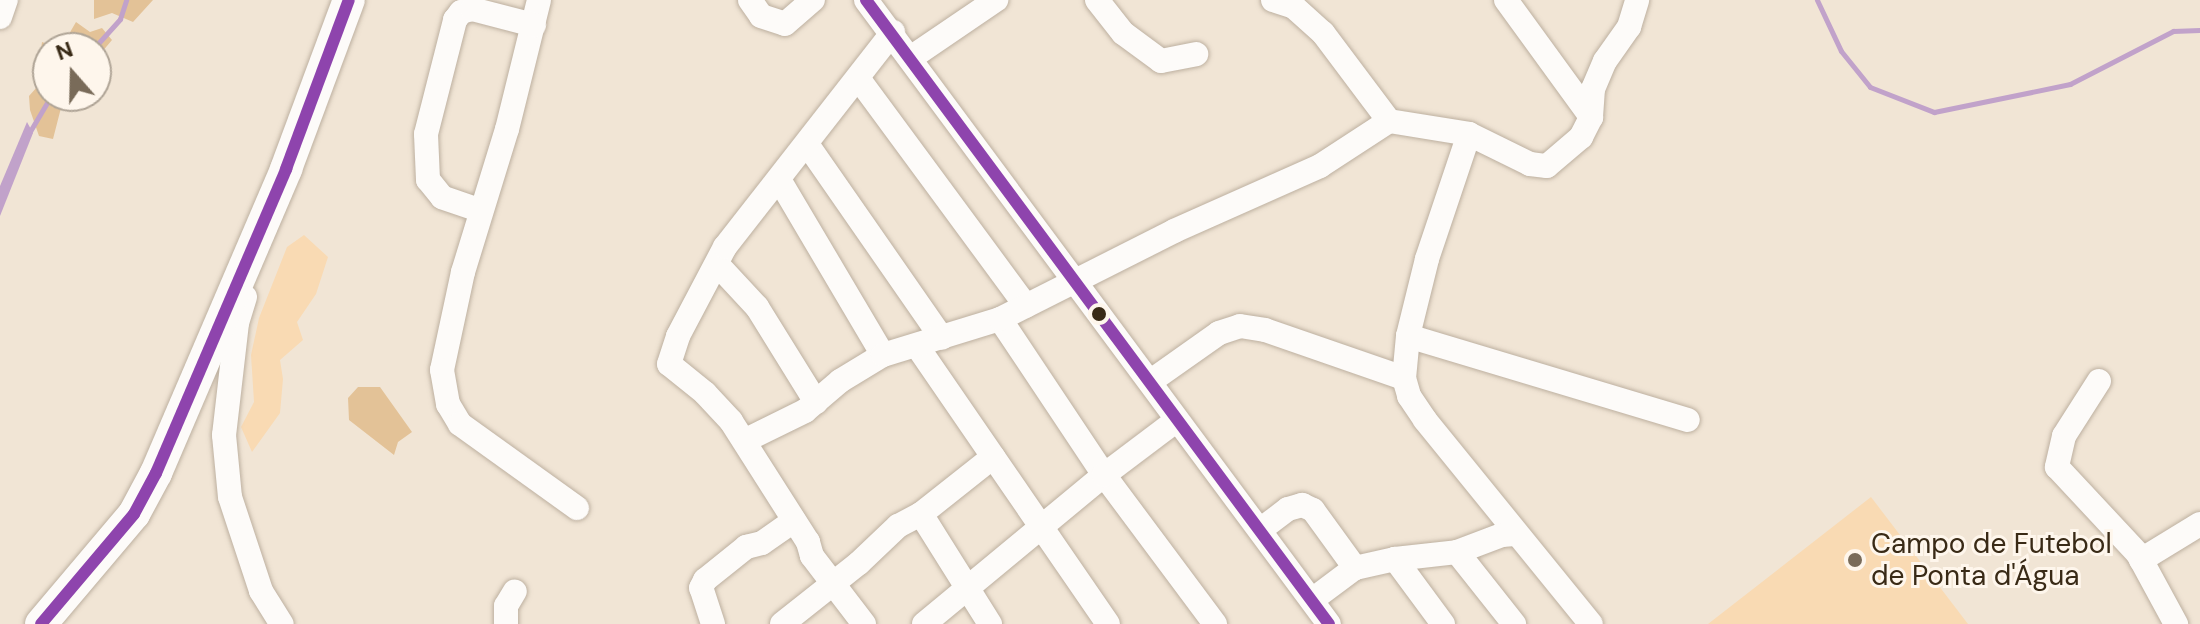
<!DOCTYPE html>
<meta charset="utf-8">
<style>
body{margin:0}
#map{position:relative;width:2200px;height:624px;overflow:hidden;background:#f1e5d5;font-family:"DM Sans",sans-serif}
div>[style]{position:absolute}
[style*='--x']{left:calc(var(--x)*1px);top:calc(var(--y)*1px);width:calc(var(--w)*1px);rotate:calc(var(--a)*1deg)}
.green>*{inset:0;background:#f9dab3}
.forest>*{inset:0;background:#e3c297}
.water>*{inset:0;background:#c1a2ca}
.stream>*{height:5px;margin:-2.5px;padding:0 2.5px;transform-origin:2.5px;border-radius:2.5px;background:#c1a2ca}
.roads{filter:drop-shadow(0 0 2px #bdb0a0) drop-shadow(0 0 2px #bdb0a0)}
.minor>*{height:24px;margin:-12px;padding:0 12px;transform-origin:12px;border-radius:12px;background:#fdfbf9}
.major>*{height:32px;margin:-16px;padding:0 16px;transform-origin:16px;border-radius:16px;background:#fdfbf9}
.bus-1>*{height:12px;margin:-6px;padding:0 6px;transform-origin:6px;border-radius:6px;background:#8e44ad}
.dots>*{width:22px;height:22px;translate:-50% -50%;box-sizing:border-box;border:4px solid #fef6ec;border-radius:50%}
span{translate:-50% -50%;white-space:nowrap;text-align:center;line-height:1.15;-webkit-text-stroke:6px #fef6ec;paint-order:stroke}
.poi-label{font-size:28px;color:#392a16}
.left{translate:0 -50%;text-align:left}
.north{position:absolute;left:32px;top:32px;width:80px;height:80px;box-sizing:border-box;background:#fef6ec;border:2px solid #afa496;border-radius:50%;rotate:340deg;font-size:22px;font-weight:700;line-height:32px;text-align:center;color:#392a16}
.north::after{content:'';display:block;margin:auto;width:28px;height:36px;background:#796b59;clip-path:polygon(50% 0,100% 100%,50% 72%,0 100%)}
</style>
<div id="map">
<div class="green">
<div style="clip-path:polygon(304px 235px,328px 257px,316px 294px,297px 322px,303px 340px,280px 360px,283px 379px,280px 413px,252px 452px,241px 427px,254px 402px,251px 355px,259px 318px,287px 247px)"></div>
<div style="clip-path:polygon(1871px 497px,1968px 624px,1708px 624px)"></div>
</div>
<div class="forest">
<div style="clip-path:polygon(153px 0,133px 22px,112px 13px,94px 19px,94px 0)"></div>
<div style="clip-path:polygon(76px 22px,90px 32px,102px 28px,112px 40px,96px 59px,96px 48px,79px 48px,69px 34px)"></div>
<div style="clip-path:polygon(42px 42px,59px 48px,48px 48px,48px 96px,68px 96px,62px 104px,53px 139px,39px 136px,30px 110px,29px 96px,46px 77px,39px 64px)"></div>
<div style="clip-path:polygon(358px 387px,380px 387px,412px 432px,398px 442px,394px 455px,349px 420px,348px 398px)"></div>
</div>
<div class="water">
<div style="clip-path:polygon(27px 122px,33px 133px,0 216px,0 186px)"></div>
</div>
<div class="stream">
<div style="--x:1817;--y:0;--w:56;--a:64.8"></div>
<div style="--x:1841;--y:51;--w:46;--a:51.1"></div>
<div style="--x:1870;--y:87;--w:69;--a:21.3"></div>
<div style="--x:1934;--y:112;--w:139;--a:-11.6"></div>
<div style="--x:2070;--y:84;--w:116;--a:-27.2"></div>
<div style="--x:2173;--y:31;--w:27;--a:-2"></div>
<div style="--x:94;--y:48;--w:39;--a:-48"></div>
<div style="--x:120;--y:19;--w:20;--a:-72"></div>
<div style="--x:29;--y:133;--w:43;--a:-59.3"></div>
</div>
<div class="roads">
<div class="minor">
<div style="--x:539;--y:0;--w:133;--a:103.9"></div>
<div style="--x:507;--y:129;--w:150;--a:107.1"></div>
<div style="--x:463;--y:272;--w:100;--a:102.1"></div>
<div style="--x:442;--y:370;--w:35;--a:80"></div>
<div style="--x:448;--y:404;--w:23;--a:59"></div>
<div style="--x:460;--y:424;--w:144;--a:35.7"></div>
<div style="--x:750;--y:0;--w:19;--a:55"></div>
<div style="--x:761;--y:16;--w:25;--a:18"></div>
<div style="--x:785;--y:24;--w:37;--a:-41"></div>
<div style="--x:866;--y:0;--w:777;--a:53.43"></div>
<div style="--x:1097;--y:0;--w:42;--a:51.8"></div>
<div style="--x:1123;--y:33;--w:47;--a:36.4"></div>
<div style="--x:1161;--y:61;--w:36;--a:-11"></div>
<div style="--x:1273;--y:0;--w:22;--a:18"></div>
<div style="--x:1294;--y:7;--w:39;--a:42"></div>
<div style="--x:1323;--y:33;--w:110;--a:53.1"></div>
<div style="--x:1506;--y:0;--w:145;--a:54"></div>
<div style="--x:0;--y:17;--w:18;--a:-71"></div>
<div style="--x:912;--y:57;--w:102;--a:-34.2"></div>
<div style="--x:858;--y:78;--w:283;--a:53.6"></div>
<div style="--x:1389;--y:121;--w:81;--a:9.2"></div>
<div style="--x:1469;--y:134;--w:68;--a:26.2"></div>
<div style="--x:1530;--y:164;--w:17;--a:7"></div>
<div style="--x:1547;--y:166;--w:45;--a:-40.5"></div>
<div style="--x:1581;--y:137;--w:22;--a:-63"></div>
<div style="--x:1591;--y:117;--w:28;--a:-86"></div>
<div style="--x:1593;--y:89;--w:30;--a:-67"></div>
<div style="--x:1605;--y:61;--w:42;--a:-54.8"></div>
<div style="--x:1629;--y:27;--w:28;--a:-73"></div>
<div style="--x:1469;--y:134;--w:132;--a:108.6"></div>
<div style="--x:1427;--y:259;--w:79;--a:103.9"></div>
<div style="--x:1408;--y:336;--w:42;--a:95.4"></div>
<div style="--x:1404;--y:378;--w:19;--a:74"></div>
<div style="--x:1409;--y:396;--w:29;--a:56"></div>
<div style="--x:1425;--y:420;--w:263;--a:50.9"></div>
<div style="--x:807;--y:144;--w:236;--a:55.2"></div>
<div style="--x:780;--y:181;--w:202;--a:59.4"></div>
<div style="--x:479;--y:210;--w:39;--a:-161"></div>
<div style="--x:442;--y:197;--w:22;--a:-129"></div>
<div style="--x:428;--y:180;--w:46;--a:-92.5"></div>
<div style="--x:426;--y:134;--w:118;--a:-75.7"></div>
<div style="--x:455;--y:20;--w:10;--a:-53"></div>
<div style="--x:461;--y:12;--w:11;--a:-15"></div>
<div style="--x:472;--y:9;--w:64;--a:14.5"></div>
<div style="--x:717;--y:264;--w:59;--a:47.1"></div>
<div style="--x:757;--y:307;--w:112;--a:58.2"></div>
<div style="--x:245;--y:297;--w:27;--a:107"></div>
<div style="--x:237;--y:323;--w:113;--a:96.6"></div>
<div style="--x:224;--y:435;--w:62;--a:84.5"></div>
<div style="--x:230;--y:497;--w:99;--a:71.7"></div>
<div style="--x:261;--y:591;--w:39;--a:58"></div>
<div style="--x:1000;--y:319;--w:187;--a:56.3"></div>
<div style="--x:1104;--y:475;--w:186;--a:53.3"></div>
<div style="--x:1408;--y:336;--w:292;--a:16.7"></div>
<div style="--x:917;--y:346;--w:337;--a:55.5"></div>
<div style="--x:1151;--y:381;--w:83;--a:-35.2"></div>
<div style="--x:1219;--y:333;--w:22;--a:-18"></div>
<div style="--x:1240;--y:326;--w:25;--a:9"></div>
<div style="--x:1265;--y:330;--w:147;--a:19.1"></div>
<div style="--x:2099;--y:381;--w:65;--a:122.5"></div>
<div style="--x:2064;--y:436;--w:32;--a:103"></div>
<div style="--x:2057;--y:467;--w:119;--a:47"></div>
<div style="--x:2138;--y:554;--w:80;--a:61.5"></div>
<div style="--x:746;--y:440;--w:66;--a:-26.2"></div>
<div style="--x:805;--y:411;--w:46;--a:-40.6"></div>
<div style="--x:840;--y:381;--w:50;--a:-31.2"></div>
<div style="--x:883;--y:355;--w:122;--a:-17.1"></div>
<div style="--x:1000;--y:319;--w:195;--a:-26.8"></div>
<div style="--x:1174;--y:231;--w:160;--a:-24"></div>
<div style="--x:1320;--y:166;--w:82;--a:-33.1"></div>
<div style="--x:921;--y:514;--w:130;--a:57.9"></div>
<div style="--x:1260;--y:530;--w:35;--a:-37"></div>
<div style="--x:1288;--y:509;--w:15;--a:-16"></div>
<div style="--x:1302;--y:505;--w:12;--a:24"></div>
<div style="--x:1313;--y:510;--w:72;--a:54.1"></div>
<div style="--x:1457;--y:552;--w:48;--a:-20.7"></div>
<div style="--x:1502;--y:535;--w:13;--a:-4"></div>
<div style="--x:2141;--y:560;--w:69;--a:-31.4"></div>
<div style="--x:1312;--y:600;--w:54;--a:-36.7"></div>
<div style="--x:1355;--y:568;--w:41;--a:-12.7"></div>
<div style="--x:506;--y:624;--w:18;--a:-90"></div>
<div style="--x:506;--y:606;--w:17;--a:-59"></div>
<div style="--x:713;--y:624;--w:38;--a:-108"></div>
<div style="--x:701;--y:588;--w:9;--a:-63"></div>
<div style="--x:705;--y:580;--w:53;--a:-38.8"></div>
<div style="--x:746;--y:547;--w:16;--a:-14"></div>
<div style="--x:762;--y:543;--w:39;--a:-35"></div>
<div style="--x:782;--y:624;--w:98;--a:-38.4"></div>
<div style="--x:859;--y:563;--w:54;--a:-43.5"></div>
<div style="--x:898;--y:526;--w:26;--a:-28"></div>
<div style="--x:921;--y:514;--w:92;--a:-38.4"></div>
<div style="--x:864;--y:624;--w:86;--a:-127.4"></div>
<div style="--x:812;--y:556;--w:15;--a:-106"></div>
<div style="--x:808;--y:542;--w:143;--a:-122.5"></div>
<div style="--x:731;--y:421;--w:38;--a:-133"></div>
<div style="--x:705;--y:393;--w:46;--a:-141.1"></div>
<div style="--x:669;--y:364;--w:29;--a:-72"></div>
<div style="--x:678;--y:336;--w:101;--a:-62.2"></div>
<div style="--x:725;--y:247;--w:273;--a:-52"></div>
<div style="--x:924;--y:624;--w:234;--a:-39.6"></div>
<div style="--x:1104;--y:475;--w:91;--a:-37"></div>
<div style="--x:1443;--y:624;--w:81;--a:-126.4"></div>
<div style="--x:1395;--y:559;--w:62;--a:-6.4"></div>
<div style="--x:1457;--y:552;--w:92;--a:51.6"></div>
</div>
<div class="major">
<div style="--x:41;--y:624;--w:144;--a:-49.8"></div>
<div style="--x:134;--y:514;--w:47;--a:-61.8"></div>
<div style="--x:156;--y:473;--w:331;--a:-66.8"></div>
<div style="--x:286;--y:169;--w:180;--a:-69.6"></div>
</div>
</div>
<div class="bus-1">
<div style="--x:866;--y:0;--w:777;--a:53.43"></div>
<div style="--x:41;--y:624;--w:144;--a:-49.8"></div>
<div style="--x:134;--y:514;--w:47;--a:-61.8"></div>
<div style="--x:156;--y:473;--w:331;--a:-66.8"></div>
<div style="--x:286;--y:169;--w:180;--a:-69.6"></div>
</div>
<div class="dots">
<div style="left:1099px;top:314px;background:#392a16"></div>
<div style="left:1855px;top:560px;background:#796b59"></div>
</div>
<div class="poi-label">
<span class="left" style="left:1871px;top:560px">Campo de Futebol<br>de Ponta d'Água</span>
</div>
<div class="north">N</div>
</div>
